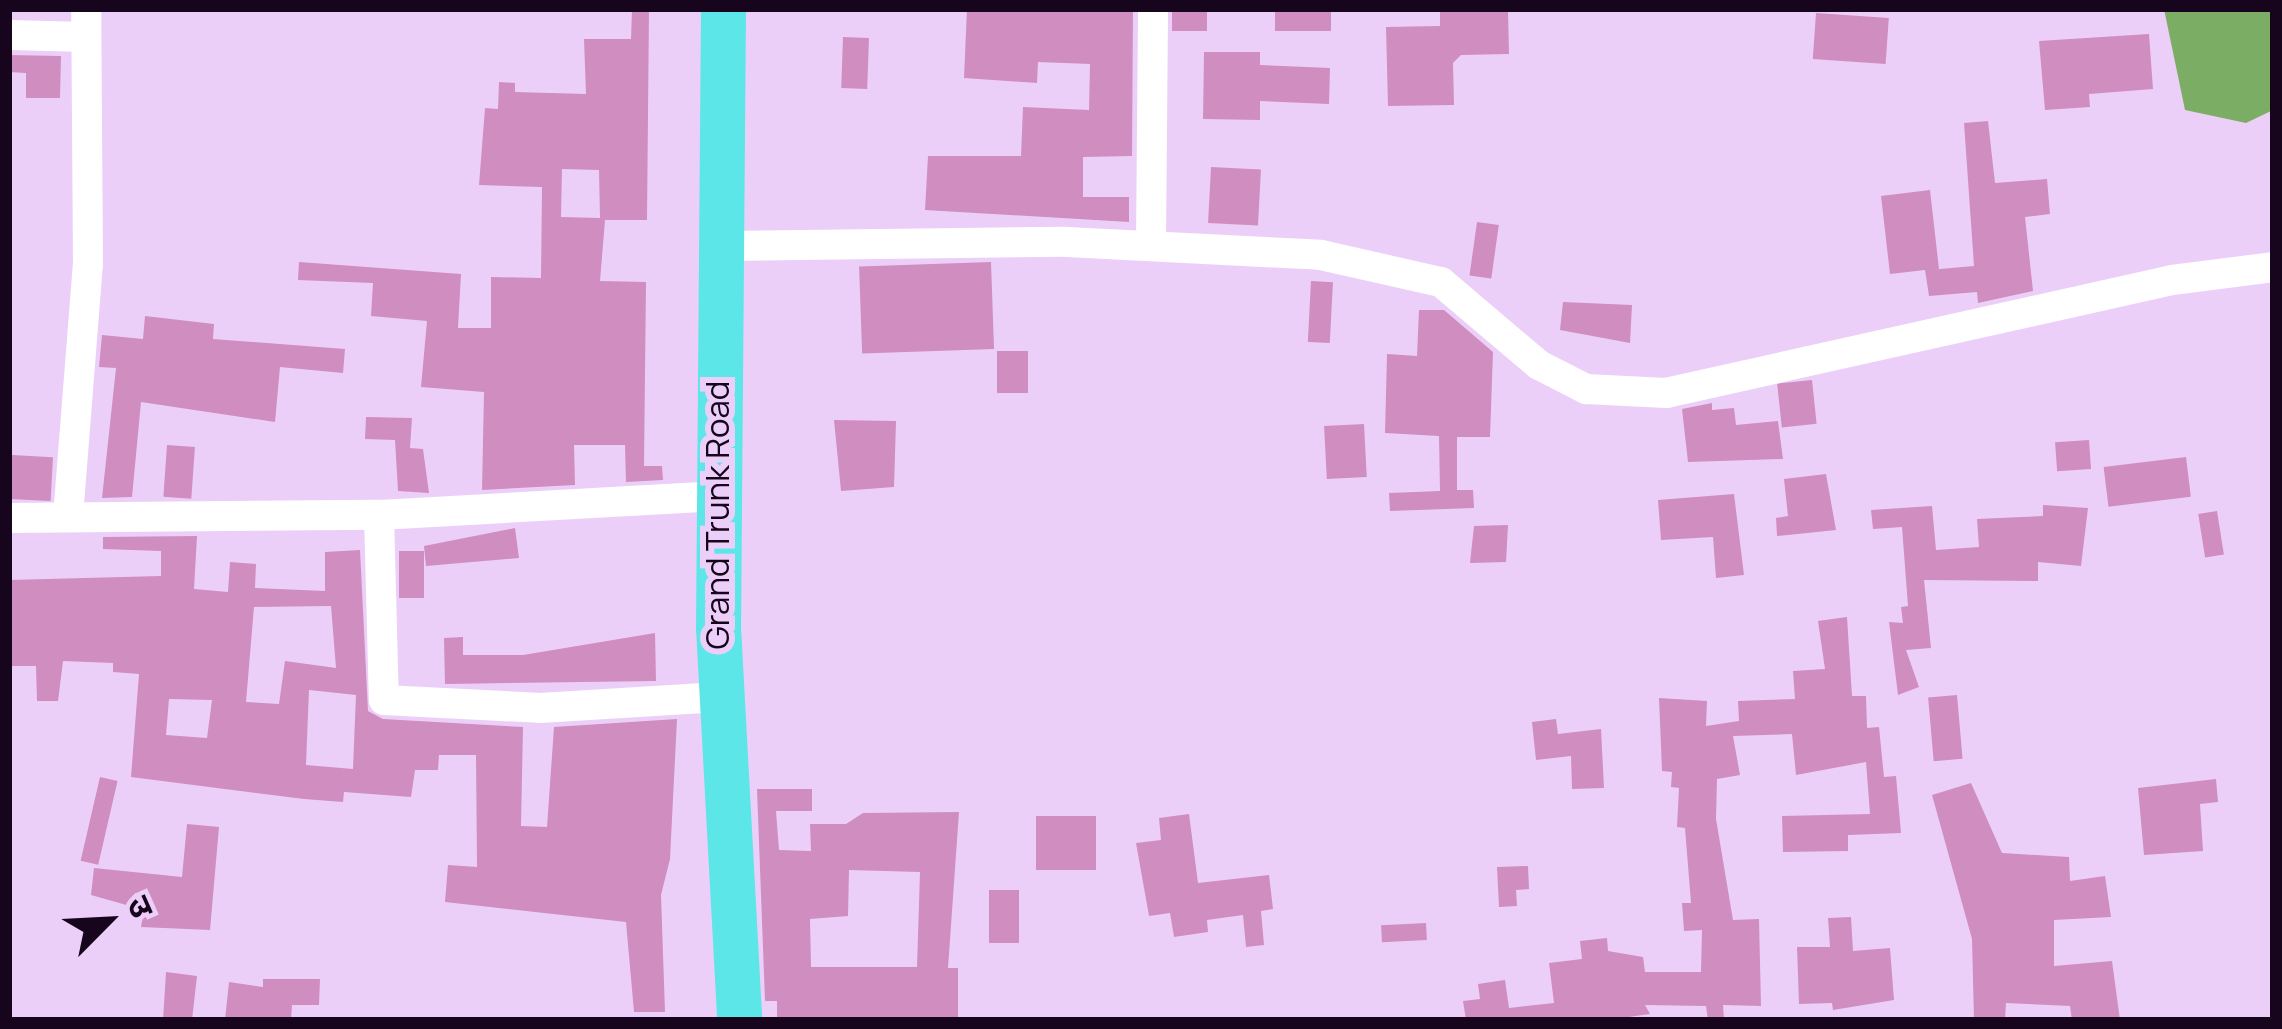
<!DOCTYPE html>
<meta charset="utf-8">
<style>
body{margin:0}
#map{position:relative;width:2282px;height:1029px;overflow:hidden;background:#eccff8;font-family:Manrope,"Noto Sans Devanagari",sans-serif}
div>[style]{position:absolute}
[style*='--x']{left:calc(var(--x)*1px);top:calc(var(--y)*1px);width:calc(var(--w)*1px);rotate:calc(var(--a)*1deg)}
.forest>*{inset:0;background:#7cad65}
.building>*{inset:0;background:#d08dbf;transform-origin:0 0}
.minor>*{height:30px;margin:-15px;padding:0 15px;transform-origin:15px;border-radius:15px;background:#fff}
.highway>*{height:45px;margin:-22.5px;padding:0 22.5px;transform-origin:22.5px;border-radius:22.5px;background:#5ce6e8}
span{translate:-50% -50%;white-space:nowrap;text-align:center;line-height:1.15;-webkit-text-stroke:12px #eccff8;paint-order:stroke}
.street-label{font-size:33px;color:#16051c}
.frame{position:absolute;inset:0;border:12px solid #16051c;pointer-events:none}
.north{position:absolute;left:48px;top:861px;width:120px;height:120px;-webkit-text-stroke:9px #eccff8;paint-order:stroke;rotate:66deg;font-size:33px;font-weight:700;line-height:48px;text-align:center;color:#16051c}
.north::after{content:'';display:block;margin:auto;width:42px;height:54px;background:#16051c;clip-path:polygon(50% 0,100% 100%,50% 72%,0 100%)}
</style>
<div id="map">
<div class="forest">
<div style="clip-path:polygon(2164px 9px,2273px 9px,2273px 110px,2246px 123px,2185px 110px)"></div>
</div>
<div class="building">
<div style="clip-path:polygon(evenodd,632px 9px,649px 9px,647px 220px,605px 220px,600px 281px,646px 282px,644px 466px,662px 466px,663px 480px,626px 482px,625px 445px,574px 445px,575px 485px,482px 490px,484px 392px,421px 387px,427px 321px,371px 316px,373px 283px,298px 280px,299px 262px,461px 274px,458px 328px,491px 328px,491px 277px,541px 278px,542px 187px,479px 185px,485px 108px,498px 109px,499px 82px,515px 83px,515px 92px,586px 94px,584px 39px,631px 39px,632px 9px,562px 169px,599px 170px,600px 218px,561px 217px,562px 169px)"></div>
<div style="clip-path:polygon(967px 9px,1133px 9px,1132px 156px,1083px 157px,1083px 197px,1129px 197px,1129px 222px,925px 210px,928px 156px,1021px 156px,1023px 107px,1089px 110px,1090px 64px,1038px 62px,1037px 83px,964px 78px)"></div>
<div style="left:1172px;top:9px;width:35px;height:22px"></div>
<div style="left:1275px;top:9px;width:56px;height:22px"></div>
<div style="clip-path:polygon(1440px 9px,1508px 9px,1509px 54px,1461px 55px,1453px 63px,1454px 105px,1388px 106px,1386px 27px,1440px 26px)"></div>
<div style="left:1816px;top:13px;width:73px;height:46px;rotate:4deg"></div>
<div style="clip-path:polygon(2149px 34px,2153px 89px,2089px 94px,2090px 107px,2045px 110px,2039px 41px)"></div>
<div style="left:843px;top:37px;width:26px;height:51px;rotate:2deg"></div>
<div style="clip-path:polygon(1204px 52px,1260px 52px,1260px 65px,1330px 68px,1329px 104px,1260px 101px,1260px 120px,1203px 119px)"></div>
<div style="clip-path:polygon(9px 55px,61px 56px,60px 98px,26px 98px,26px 73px,9px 72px)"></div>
<div style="clip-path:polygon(1988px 121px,1995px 183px,2047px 179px,2050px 214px,2025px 217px,2033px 291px,1978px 303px,1977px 292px,1929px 296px,1925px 270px,1890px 274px,1881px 196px,1930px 190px,1939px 269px,1929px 270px,1974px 266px,1964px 123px)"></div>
<div style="left:1211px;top:167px;width:50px;height:56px;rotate:3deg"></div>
<div style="left:1477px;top:222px;width:22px;height:54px;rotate:8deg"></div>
<div style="left:991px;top:262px;width:87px;height:132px;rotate:88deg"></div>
<div style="left:1311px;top:281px;width:22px;height:61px;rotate:3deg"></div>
<div style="clip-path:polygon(1563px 302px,1632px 305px,1630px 343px,1560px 330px)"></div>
<div style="clip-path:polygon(1419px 310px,1444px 310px,1493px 352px,1490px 437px,1457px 437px,1457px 490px,1473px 490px,1474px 508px,1390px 511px,1389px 493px,1440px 491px,1439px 436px,1385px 433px,1387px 354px,1417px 356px)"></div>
<div style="clip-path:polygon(145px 316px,214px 324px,213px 339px,345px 349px,343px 373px,280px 367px,275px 422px,141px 402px,132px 497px,102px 498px,116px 368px,99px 367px,102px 335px,143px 339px)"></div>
<div style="left:997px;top:351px;width:31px;height:42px"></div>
<div style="left:1812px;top:380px;width:44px;height:35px;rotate:84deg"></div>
<div style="clip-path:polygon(1712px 403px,1712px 410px,1734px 408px,1736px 425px,1778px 421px,1783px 459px,1688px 462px,1682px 409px)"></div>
<div style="clip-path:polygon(366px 417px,412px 418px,410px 448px,423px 449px,429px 493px,398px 491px,395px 440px,365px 439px)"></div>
<div style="clip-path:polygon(834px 420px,896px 421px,894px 487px,841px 491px)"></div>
<div style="left:1364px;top:424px;width:53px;height:40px;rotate:87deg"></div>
<div style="left:2089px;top:440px;width:29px;height:34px;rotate:86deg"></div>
<div style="left:167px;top:445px;width:28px;height:52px;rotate:4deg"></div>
<div style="left:12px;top:455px;width:41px;height:44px;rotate:3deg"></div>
<div style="left:2186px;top:457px;width:40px;height:83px;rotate:83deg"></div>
<div style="clip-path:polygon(1826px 474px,1836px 530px,1777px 536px,1776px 518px,1788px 516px,1784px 479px)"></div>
<div style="clip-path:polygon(1734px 494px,1744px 575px,1716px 578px,1713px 537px,1661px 540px,1658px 500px)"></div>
<div style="clip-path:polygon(2043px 505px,2088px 508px,2081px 566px,2038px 562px,2038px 581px,1924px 580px,1931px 648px,1906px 650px,1919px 687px,1898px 695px,1889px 622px,1903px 623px,1901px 607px,1908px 606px,1902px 527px,1873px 529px,1871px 510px,1932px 506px,1936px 550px,1979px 547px,1977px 519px,2043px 516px)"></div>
<div style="left:2217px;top:511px;width:44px;height:19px;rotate:81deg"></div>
<div style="clip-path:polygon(1508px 525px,1506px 562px,1470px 563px,1474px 526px)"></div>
<div style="clip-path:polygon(515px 528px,519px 558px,426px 566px,424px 546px)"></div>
<div style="clip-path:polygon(evenodd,197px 536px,194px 589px,228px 592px,230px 562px,256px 564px,255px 588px,325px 591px,325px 552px,360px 550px,368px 711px,383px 719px,523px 727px,521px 826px,547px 827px,554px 727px,677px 719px,670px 859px,661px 895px,665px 1012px,634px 1012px,626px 922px,445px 902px,448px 865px,477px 867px,476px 755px,439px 755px,438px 770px,415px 770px,411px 797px,344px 792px,343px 802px,304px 799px,131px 777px,139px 674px,113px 672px,113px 663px,63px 661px,58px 701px,37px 701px,36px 666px,12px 666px,9px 580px,161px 576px,161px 551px,103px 549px,103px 537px,197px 536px,331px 606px,336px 668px,285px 661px,279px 704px,246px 702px,254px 607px,331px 606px,197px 536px,309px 690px,356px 695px,353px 769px,306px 765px,309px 690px,197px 536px,169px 699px,212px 700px,207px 738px,166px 735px,169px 699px)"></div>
<div style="left:399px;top:551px;width:25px;height:47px"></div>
<div style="clip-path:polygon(1847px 617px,1852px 696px,1866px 696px,1867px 728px,1879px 727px,1884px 777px,1896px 776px,1901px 833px,1848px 835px,1848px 851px,1783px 852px,1782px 816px,1870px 814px,1866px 762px,1796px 775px,1792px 734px,1733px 736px,1740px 775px,1717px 779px,1716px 819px,1733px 920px,1759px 919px,1761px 1006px,1723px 1005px,1724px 1020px,1708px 1020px,1706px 1006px,1645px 1005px,1650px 1014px,1607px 1020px,1466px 1020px,1463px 1001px,1480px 999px,1478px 984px,1505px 980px,1509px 1008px,1554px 1003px,1549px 963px,1582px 959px,1580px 941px,1607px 938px,1608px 951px,1643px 957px,1645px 972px,1701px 972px,1702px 930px,1684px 931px,1682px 903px,1691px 903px,1685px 828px,1677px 827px,1679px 788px,1671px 787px,1672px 772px,1662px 771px,1659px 698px,1707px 701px,1706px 726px,1739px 721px,1738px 701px,1795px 699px,1793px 671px,1825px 669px,1818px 621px)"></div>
<div style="clip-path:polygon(655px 633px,656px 681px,445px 684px,444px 638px,463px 637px,463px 655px,523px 655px)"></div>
<div style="left:1957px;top:695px;width:64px;height:29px;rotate:85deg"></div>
<div style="clip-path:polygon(1556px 719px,1558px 734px,1601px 729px,1604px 788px,1572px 789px,1571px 756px,1536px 760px,1532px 722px)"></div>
<div style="left:100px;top:777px;width:18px;height:86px;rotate:13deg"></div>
<div style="clip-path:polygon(2216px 779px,2218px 802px,2200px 804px,2203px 851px,2144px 855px,2138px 788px)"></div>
<div style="clip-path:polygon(1971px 783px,2002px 853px,2069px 857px,2070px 881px,2105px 876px,2111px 917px,2054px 920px,2054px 966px,2112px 961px,2120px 1020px,2072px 1020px,2070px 1006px,2006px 1003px,2005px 1020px,1974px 1020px,1972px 939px,1932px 795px)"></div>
<div style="clip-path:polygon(evenodd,757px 789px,812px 789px,812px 811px,776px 811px,779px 850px,811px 851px,810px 824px,846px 824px,863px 813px,959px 812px,948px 968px,958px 968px,958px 1020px,777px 1020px,777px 1001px,765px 1001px,757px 789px,849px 870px,920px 872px,917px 967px,811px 967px,810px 919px,848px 916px,849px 870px)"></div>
<div style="clip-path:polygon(1189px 814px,1198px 883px,1269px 875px,1273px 909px,1261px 911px,1264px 945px,1246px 947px,1243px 915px,1207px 920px,1208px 932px,1174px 937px,1170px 913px,1149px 916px,1136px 843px,1161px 840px,1159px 818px)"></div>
<div style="left:1036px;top:816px;width:60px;height:54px"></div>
<div style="clip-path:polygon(187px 824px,219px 827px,210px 930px,141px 927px,144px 910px,91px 895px,94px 868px,182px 877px)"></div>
<div style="clip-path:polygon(1528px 866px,1529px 889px,1516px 890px,1517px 906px,1499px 907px,1497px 867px)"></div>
<div style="left:989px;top:890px;width:30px;height:53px"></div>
<div style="clip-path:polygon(1851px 917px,1853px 951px,1890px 948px,1894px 1000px,1833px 1010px,1832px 1003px,1799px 1004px,1797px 947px,1830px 947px,1828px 918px)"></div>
<div style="left:1426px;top:923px;width:17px;height:45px;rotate:87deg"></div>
<div style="clip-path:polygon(166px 972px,197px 976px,192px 1020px,163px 1020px)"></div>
<div style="clip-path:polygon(263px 979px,320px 979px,319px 1005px,292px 1005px,291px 1020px,225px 1020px,229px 982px,263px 987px)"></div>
</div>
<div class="minor">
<div style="--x:9;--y:35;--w:77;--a:1.5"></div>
<div style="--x:1151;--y:243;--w:234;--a:-89.5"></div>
<div style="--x:717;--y:246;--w:350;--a:-0.7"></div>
<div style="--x:1067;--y:242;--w:254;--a:2.9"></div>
<div style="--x:1321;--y:255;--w:123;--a:12.7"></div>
<div style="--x:1441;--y:282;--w:128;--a:40.3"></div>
<div style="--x:1539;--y:365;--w:53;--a:27.1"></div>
<div style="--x:1586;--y:389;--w:80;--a:2.9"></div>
<div style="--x:1666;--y:393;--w:518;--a:-12.59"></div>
<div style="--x:2172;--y:280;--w:102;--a:-7.3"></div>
<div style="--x:379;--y:515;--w:323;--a:-3.2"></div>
<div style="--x:68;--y:517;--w:253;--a:-85.5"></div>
<div style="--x:88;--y:265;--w:256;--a:-90.4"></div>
<div style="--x:9;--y:518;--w:370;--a:-0.5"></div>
<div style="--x:379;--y:515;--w:185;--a:88.5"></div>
<div style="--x:384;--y:700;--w:156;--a:2.9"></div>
<div style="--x:540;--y:708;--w:164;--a:-3.5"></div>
</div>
<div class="highway">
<div style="--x:723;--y:9;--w:618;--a:90.46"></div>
<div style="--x:718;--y:627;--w:394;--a:86.9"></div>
</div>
<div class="street-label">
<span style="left:717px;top:515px;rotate:-90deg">Grand Trunk Road</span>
</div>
<div class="frame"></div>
<div class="north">उ</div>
</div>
